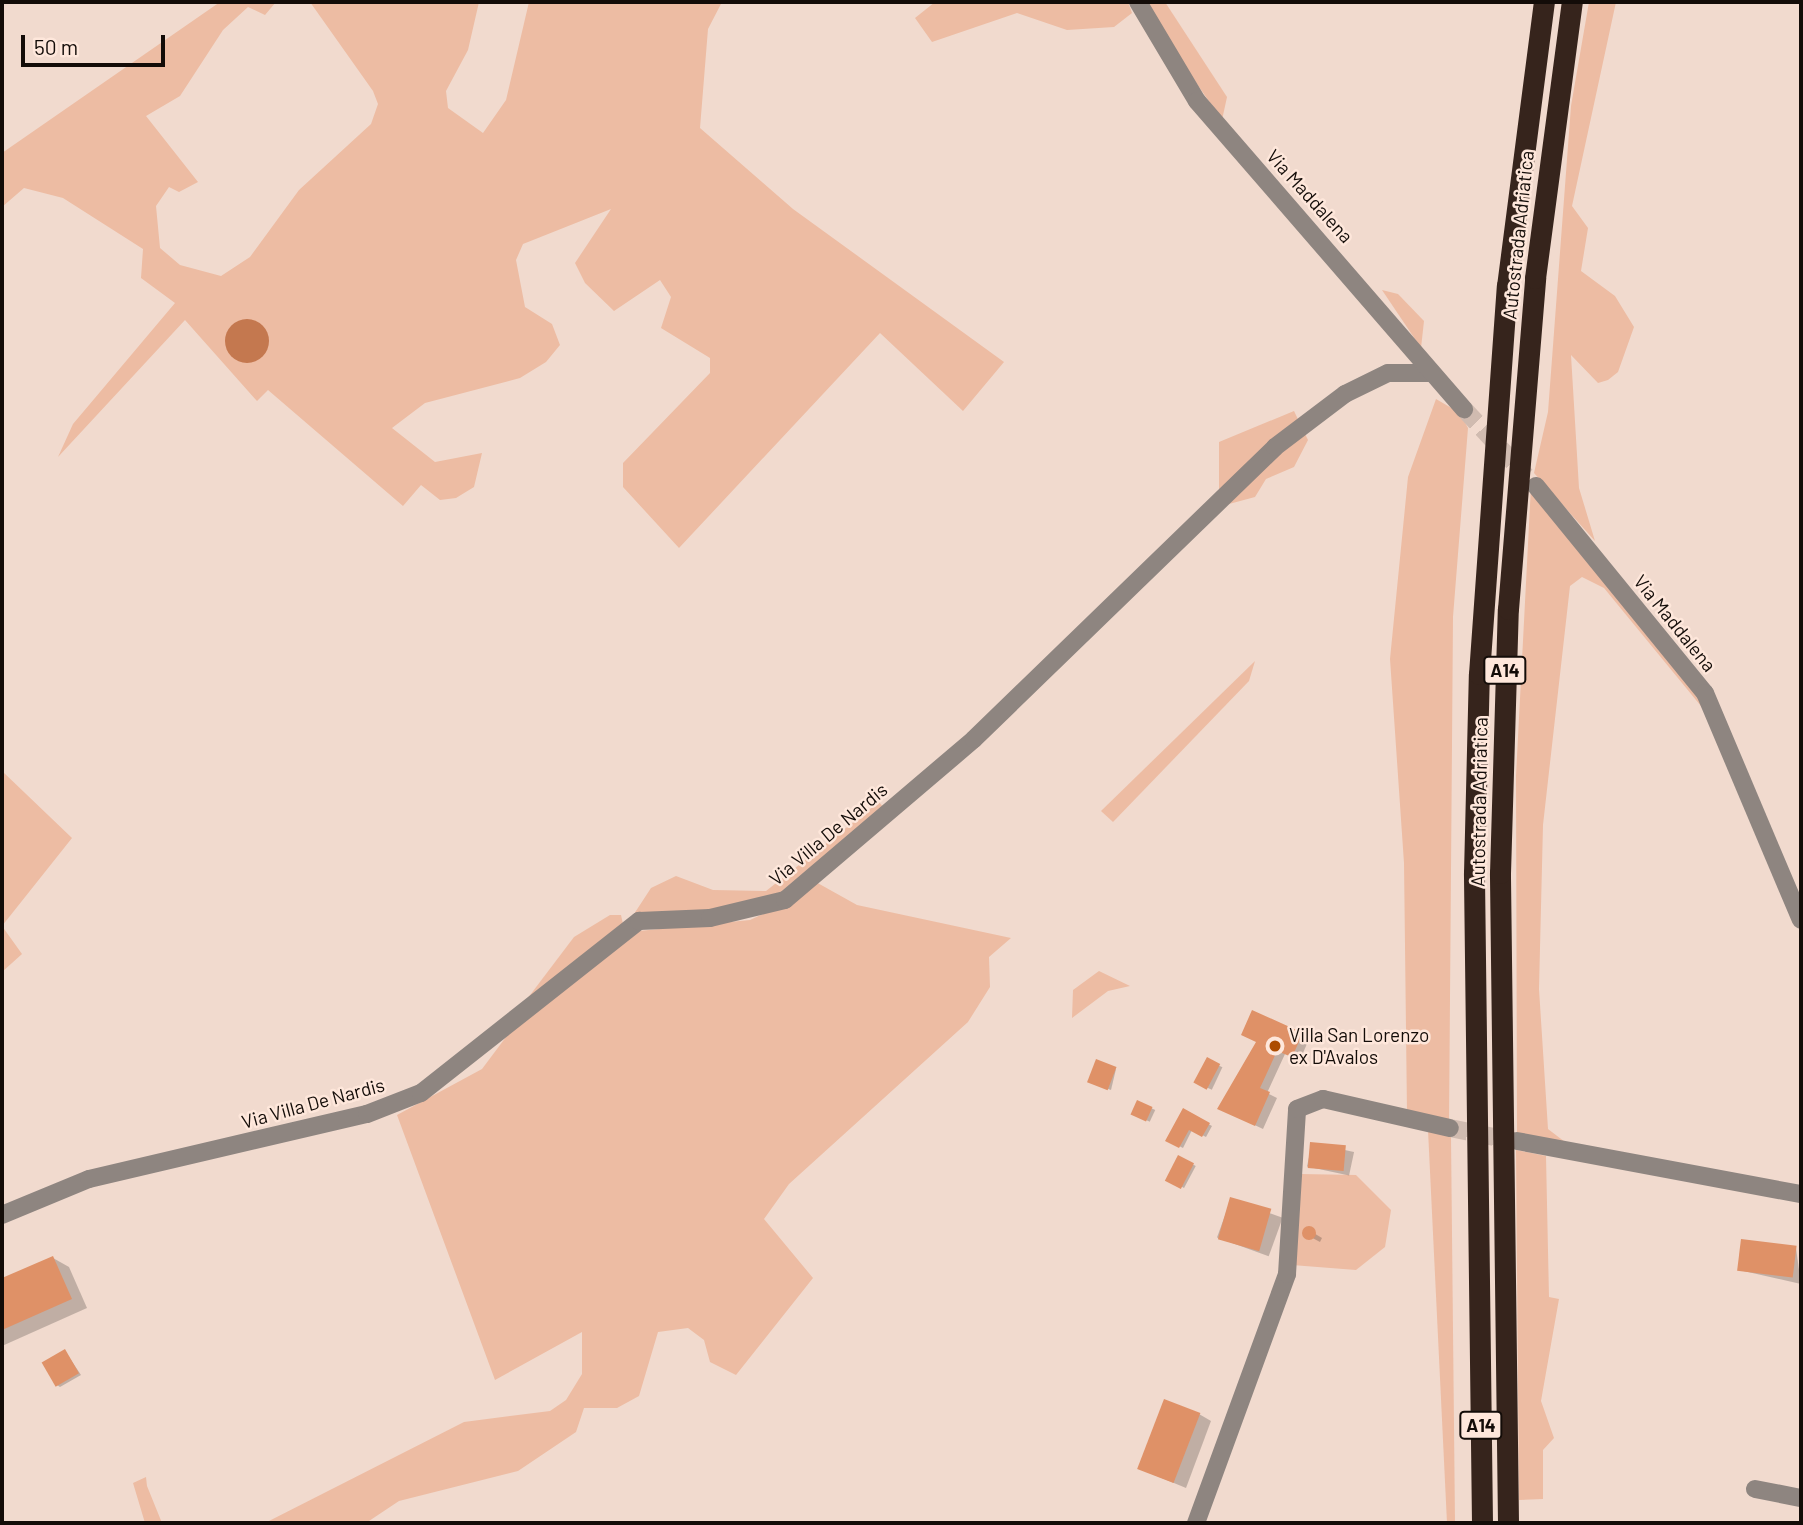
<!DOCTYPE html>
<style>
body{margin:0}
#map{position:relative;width:1803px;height:1525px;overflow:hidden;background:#f1dace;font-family:Barlow,sans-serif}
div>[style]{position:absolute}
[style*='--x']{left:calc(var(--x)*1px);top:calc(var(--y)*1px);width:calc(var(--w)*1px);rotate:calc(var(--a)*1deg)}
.green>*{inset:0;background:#edbca3}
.water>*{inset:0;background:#c4784f}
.round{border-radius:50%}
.shadow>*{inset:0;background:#0003;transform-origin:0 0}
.building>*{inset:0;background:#df9167;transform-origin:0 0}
.minor-tunnel>*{height:18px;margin-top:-9px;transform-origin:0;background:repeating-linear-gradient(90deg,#d0bbb0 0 18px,transparent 0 27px)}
.tertiary-tunnel>*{height:18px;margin-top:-9px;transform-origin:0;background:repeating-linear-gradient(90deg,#d0bbb0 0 18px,transparent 0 27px)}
.minor>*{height:18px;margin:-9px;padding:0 9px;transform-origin:9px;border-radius:9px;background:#8e8580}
.tertiary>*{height:18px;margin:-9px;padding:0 9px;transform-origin:9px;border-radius:9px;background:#8e8580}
.motorway>*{height:21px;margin:-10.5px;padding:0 10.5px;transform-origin:10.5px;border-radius:10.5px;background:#36241c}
.dots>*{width:19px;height:19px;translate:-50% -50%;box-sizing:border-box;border:4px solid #fee7db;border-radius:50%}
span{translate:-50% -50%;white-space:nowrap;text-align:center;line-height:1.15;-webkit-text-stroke:5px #fee7db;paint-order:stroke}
.shield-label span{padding:2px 5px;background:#fee7db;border:2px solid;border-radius:5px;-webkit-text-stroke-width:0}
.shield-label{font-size:18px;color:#130c08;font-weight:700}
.street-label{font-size:19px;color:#130c08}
.poi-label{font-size:19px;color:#130c08}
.left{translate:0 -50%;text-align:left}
.frame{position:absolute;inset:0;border:4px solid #130c08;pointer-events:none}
.scale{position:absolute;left:21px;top:35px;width:144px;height:32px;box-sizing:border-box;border:4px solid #130c08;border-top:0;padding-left:9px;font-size:21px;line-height:24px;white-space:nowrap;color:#130c08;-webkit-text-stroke:5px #fee7db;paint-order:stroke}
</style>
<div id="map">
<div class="green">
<div style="clip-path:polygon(220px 2px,276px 2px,265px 15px,248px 7px,223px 30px,180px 96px,146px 116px,198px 182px,179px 192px,169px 187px,156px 206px,160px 248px,180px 265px,221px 276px,250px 257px,299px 190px,371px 124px,378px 104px,373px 91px,310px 2px,479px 2px,468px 50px,446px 91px,448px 108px,483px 133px,506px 100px,529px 2px,722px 2px,708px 29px,700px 128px,793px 209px,1004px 362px,963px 411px,880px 333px,679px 548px,623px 487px,623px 463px,710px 373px,710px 358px,661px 328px,671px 297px,660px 280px,614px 311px,585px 283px,575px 263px,611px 209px,523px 244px,516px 260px,525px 307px,552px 324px,560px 345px,546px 362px,520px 378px,425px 403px,392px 428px,435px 462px,482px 453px,474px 487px,456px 498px,440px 500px,421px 485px,403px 506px,268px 390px,257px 401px,185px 320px,58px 457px,73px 424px,175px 303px,141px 278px,143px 249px,63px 198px,24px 188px,2px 207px,2px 153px)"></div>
<div style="clip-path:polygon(935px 2px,1128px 2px,1132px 13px,1114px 27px,1067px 30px,1017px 13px,932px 42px,915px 18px)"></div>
<div style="clip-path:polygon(1140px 2px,1165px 2px,1227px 97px,1222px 120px)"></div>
<div style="clip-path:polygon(1589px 2px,1616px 2px,1572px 206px,1588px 228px,1581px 271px,1615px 296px,1634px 327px,1618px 372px,1608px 380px,1598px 383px,1571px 355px,1579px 488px,1595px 541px,1534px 473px,1548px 412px,1571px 106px)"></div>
<div style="clip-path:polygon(1382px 290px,1398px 294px,1424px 321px,1421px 348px)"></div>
<div style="clip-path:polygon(1436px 399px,1460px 413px,1468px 428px,1453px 617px,1449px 1126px,1407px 1113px,1404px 863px,1390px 659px,1408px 477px)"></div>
<div style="clip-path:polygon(1294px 411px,1308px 440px,1294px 467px,1266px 479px,1255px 497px,1229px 504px,1219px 493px,1219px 442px)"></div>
<div style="clip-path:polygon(1531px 486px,1680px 668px,1705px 711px,1604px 588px,1582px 577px,1570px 586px,1543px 825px,1539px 989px,1548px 1129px,1565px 1142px,1517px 1134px,1516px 776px)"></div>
<div style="clip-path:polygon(1255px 661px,1249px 681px,1113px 822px,1101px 811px)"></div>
<div style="clip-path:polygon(2px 771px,72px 838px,2px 926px,22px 954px,2px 972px)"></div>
<div style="clip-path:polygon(879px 802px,884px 808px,788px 891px,719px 911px,634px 914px,651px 888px,676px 876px,713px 890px,766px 891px)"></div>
<div style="clip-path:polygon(814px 881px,857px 905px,1011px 938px,989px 957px,990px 987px,968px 1022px,789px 1184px,764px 1219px,813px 1278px,736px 1375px,710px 1362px,704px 1340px,688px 1328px,658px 1332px,639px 1396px,617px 1408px,584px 1408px,576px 1432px,518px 1471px,399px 1501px,366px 1523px,265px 1523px,464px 1422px,550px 1411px,566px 1400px,582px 1374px,582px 1332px,495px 1380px,397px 1115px,482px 1069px,509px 1033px,639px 931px,750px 920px,789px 902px)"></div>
<div style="clip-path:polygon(610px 915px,621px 915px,623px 924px,521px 1007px,574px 937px)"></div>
<div style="clip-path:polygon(1099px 971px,1130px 986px,1108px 991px,1072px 1018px,1073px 990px)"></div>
<div style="clip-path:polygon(1428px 1130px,1451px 1137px,1455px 1523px,1447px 1523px)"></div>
<div style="clip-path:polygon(1516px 1150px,1546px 1156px,1549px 1297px,1559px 1299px,1541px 1401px,1554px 1438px,1543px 1450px,1543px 1499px,1519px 1500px)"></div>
<div style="clip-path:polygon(1300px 1174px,1356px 1175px,1391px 1210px,1385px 1247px,1356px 1270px,1292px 1265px)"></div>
<div style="clip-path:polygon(146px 1477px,147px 1486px,162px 1523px,145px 1523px,133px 1483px)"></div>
</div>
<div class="water">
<div class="round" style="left:225px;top:319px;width:44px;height:44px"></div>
</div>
<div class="shadow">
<div style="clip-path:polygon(1302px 1035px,1309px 1039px,1300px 1060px,1285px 1054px,1267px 1093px,1277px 1098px,1263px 1129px,1227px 1112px,1258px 1042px)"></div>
<div style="left:1207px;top:1060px;width:17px;height:25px;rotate:25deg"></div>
<div style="clip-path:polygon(1116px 1069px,1111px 1090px,1092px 1083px)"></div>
<div style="left:1138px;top:1102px;width:19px;height:13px;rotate:25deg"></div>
<div style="clip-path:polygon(1183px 1110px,1212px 1126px,1206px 1137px,1192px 1130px,1183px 1148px,1167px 1140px)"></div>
<div style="left:1312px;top:1143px;width:43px;height:24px;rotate:12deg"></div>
<div style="left:1179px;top:1157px;width:19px;height:25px;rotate:28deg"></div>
<div style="left:1231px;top:1199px;width:55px;height:41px;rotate:20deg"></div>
<div style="clip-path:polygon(1307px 1229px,1322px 1238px,1320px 1242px,1305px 1234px)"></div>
<div style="clip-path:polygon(1796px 1248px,1801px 1284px,1739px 1270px)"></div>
<div style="clip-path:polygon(53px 1258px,69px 1267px,87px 1308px,2px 1346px,2px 1280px)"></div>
<div style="clip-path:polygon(65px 1351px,81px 1375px,60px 1387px,57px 1385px)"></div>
<div style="clip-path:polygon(1199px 1414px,1211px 1421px,1186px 1488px,1140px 1469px)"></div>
</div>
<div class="building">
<div style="clip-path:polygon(1252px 1010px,1303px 1033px,1292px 1057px,1277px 1051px,1260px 1088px,1270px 1092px,1255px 1126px,1217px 1109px,1256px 1042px,1241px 1035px)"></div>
<div style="left:1207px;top:1057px;width:15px;height:29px;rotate:28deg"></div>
<div style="left:1096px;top:1059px;width:22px;height:25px;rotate:21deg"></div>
<div style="left:1137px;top:1100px;width:17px;height:16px;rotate:24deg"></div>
<div style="clip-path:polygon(1183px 1108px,1210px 1123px,1202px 1137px,1189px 1130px,1179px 1148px,1165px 1141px)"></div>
<div style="left:1310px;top:1142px;width:36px;height:26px;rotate:5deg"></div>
<div style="left:1178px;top:1155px;width:18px;height:29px;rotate:27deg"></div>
<div style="left:1230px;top:1197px;width:43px;height:44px;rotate:16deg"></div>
<div class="round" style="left:1302px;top:1226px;width:14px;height:14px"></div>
<div style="left:1741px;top:1239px;width:56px;height:32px;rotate:7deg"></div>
<div style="clip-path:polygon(53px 1256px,72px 1299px,2px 1330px,2px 1278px)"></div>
<div style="left:65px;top:1349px;width:28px;height:27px;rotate:60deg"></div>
<div style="left:1164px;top:1399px;width:39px;height:75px;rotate:21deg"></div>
</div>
<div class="minor-tunnel">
<div style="--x:1450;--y:1128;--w:65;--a:11.5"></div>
</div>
<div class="tertiary-tunnel">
<div style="--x:1464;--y:409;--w:91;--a:47.2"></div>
</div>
<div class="minor">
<div style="--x:1517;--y:1141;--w:289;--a:10.6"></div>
<div style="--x:2;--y:1215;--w:94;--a:-22.5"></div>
<div style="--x:89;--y:1179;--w:285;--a:-13.2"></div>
<div style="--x:367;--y:1114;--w:58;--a:-21.3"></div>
<div style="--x:421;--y:1093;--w:278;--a:-38.3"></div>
<div style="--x:639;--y:921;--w:71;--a:-2.4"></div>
<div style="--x:710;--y:918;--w:77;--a:-13.5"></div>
<div style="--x:785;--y:900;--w:248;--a:-40.4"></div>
<div style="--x:974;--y:739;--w:419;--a:-44.1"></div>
<div style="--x:1275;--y:447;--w:88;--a:-37.1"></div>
<div style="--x:1345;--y:394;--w:48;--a:-26"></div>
<div style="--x:1388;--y:373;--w:43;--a:0"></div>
<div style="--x:1755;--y:1489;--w:47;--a:11.1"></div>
<div style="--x:1196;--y:1523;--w:265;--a:-69.9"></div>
<div style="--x:1287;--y:1274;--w:165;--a:-86.5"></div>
<div style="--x:1297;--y:1109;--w:28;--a:-21"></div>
<div style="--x:1323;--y:1099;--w:130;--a:12.9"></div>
</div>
<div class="tertiary">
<div style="--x:1138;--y:2;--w:115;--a:59.2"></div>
<div style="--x:1197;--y:101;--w:408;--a:49.1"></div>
<div style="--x:1536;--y:486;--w:267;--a:50.8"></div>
<div style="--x:1705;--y:693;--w:246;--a:67.1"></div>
</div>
<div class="motorway">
<div style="--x:1482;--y:1523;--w:650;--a:-90.71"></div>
<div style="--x:1474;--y:873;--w:199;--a:-88.6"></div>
<div style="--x:1479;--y:674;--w:389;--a:-85.9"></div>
<div style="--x:1507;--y:286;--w:286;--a:-82.6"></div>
<div style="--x:1508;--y:1523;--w:650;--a:-90.71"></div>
<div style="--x:1500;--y:873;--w:264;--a:-88.3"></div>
<div style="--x:1508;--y:609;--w:332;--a:-85.3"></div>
<div style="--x:1535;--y:278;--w:278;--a:-82.4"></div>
</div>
<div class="dots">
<div style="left:1275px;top:1046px;background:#ac4c00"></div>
</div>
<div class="shield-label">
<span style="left:1505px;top:670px">A14</span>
<span style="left:1481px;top:1425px">A14</span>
</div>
<div class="street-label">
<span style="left:1310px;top:196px;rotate:48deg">Via Maddalena</span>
<span style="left:1518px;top:235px;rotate:-84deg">Autostrada Adriatica</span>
<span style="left:1675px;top:623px;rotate:51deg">Via Maddalena</span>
<span style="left:1479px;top:802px;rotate:-89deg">Autostrada Adriatica</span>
<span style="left:828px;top:834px;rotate:-40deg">Via Villa De Nardis</span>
<span style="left:313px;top:1103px;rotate:-15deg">Via Villa De Nardis</span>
</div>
<div class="poi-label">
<span class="left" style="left:1289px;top:1046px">Villa San Lorenzo<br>ex D'Avalos</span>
</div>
<div class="frame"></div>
<div class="scale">50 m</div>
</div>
